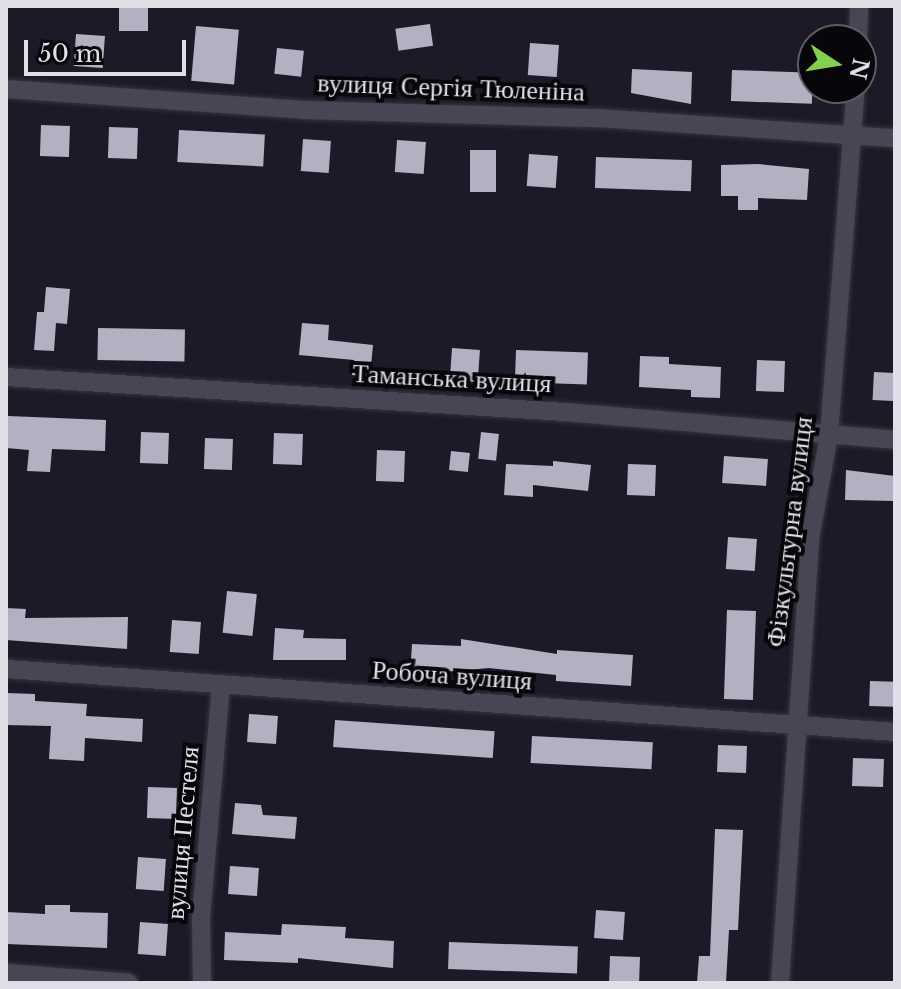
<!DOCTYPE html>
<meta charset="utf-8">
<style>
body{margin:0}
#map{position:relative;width:901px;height:989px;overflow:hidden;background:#1d1a27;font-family:"Libre Baskerville",serif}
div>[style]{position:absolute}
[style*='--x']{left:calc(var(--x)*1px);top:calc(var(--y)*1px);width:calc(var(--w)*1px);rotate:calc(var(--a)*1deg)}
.building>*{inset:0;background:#b3b0c1;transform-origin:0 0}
.roads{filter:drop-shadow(0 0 2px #38353f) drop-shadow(0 0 2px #38353f)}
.street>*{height:18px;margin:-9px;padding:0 9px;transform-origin:9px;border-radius:9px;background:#484554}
span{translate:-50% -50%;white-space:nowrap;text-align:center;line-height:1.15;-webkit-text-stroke:8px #07060b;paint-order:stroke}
.street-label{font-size:26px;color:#e0dee7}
.frame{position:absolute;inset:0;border:8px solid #e0dee7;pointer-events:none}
.north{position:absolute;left:797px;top:24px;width:80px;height:80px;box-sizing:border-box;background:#07060b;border:2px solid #5e5c63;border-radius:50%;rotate:102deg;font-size:22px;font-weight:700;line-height:32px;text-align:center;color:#e0dee7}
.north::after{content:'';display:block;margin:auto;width:28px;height:36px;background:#83d04e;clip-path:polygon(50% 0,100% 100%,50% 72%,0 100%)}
.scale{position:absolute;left:24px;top:40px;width:162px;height:36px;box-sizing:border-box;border:4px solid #e0dee7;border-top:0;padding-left:10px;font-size:24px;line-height:28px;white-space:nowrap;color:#e0dee7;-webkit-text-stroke:6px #07060b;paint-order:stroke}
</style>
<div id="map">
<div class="building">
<div style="left:119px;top:6px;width:29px;height:25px"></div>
<div style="left:430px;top:24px;width:22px;height:35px;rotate:82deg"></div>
<div style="left:196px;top:26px;width:43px;height:55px;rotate:5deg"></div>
<div style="left:76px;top:34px;width:29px;height:32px;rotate:4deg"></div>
<div style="left:530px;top:43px;width:29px;height:32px;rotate:4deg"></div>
<div style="left:277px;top:48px;width:27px;height:26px;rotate:6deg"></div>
<div style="clip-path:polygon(632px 69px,692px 72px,691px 104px,631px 93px)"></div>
<div style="left:732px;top:70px;width:81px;height:31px;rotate:2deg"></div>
<div style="left:41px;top:125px;width:29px;height:31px;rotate:2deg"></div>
<div style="left:109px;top:127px;width:29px;height:31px;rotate:2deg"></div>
<div style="left:179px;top:130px;width:86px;height:32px;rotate:3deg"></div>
<div style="left:303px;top:139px;width:28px;height:32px;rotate:4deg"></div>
<div style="left:397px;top:140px;width:29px;height:32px;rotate:4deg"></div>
<div style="left:470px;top:150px;width:26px;height:42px"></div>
<div style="left:529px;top:154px;width:29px;height:32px;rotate:4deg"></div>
<div style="left:596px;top:157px;width:96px;height:31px;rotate:2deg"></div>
<div style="clip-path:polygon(758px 164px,809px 169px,807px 200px,758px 198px,758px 210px,738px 210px,738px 196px,721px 196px,721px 165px)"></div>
<div style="clip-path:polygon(46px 287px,70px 289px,67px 324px,56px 323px,54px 351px,34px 350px,37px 312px,44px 312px)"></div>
<div style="clip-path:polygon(302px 323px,329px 325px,328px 340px,373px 345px,370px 377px,352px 375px,354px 360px,299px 355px)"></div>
<div style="left:98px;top:328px;width:87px;height:32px;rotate:1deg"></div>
<div style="left:452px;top:348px;width:28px;height:32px;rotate:4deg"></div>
<div style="left:516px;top:350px;width:72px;height:32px;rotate:2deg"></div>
<div style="clip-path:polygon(640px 356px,669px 357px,669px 364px,721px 367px,720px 398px,691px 397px,691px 390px,639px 387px)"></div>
<div style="left:757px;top:360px;width:28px;height:31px;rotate:2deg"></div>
<div style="left:874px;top:372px;width:21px;height:28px;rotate:3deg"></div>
<div style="clip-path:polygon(8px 416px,106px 420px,105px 451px,52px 449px,50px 472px,27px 471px,29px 450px,6px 448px)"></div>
<div style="left:141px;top:432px;width:28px;height:31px;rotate:2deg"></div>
<div style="left:481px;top:432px;width:18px;height:27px;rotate:6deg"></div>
<div style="left:274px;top:433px;width:29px;height:31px;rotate:2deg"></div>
<div style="left:205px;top:438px;width:28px;height:31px;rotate:2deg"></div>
<div style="left:377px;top:450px;width:28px;height:31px;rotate:2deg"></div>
<div style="left:451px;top:451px;width:19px;height:19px;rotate:6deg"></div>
<div style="left:724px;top:456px;width:44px;height:27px;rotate:4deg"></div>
<div style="clip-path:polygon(553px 461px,591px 465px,588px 491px,533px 485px,533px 497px,504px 495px,506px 464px,553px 466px)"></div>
<div style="left:628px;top:464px;width:28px;height:31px;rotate:2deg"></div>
<div style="clip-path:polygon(846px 470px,895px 476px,895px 501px,845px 500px)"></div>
<div style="left:728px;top:537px;width:29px;height:32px;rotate:4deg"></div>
<div style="left:227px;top:591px;width:30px;height:42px;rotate:6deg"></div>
<div style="clip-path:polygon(6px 608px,26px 609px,25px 618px,128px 617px,127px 649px,6px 640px)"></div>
<div style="left:727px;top:610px;width:29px;height:89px;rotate:2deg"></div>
<div style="left:172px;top:620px;width:29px;height:32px;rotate:4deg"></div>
<div style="clip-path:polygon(275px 628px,304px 630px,303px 638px,346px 639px,346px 660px,273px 660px)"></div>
<div style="clip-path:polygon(461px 639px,557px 654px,557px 650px,633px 655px,631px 686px,556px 681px,556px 675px,489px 668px,410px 675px,412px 644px,461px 646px)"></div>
<div style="left:870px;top:681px;width:25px;height:25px;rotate:2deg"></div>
<div style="clip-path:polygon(7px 693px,35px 694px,35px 701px,87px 704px,86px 716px,143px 719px,142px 742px,85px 738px,84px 761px,49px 759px,51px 726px,6px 725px)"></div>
<div style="left:249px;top:714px;width:29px;height:28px;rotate:4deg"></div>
<div style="left:335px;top:720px;width:160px;height:27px;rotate:4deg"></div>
<div style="left:532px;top:736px;width:121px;height:27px;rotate:3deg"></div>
<div style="left:718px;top:745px;width:29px;height:27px;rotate:2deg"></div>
<div style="left:853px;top:758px;width:31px;height:28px;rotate:2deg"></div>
<div style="left:148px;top:787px;width:29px;height:31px;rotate:2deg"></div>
<div style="clip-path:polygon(235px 803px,261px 805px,263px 815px,297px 817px,295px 839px,232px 834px)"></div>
<div style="clip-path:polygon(715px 829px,743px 830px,738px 930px,729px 930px,726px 983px,697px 983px,699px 956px,710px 956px)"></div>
<div style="left:138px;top:857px;width:28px;height:32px;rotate:4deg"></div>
<div style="left:230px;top:866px;width:29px;height:28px;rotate:4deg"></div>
<div style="clip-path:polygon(45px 905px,70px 905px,70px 912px,108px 913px,107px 948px,6px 944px,6px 912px,45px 914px)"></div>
<div style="left:596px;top:910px;width:29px;height:28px;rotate:4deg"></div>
<div style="left:140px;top:922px;width:28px;height:32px;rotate:4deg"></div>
<div style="clip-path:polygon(282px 924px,346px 927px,345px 938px,394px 941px,393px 968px,298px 958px,298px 963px,224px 960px,225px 932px,281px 935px)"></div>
<div style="left:449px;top:942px;width:129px;height:27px;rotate:2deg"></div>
<div style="left:610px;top:956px;width:30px;height:27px;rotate:2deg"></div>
</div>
<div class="roads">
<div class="street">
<div style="--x:858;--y:40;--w:34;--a:-88"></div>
<div style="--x:6;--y:89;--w:299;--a:4"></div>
<div style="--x:304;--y:110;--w:294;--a:1.6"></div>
<div style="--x:598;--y:118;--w:298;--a:3.9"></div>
<div style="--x:6;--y:377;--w:560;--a:3.58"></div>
<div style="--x:565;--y:412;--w:331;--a:4.8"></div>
<div style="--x:6;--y:669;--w:891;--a:4.05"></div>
<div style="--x:6;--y:973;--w:123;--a:4.6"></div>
<div style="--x:202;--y:983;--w:65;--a:-90.9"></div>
<div style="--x:201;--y:918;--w:232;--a:-85.1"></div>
<div style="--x:780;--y:983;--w:450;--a:-86.1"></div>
<div style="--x:811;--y:534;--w:101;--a:-79.7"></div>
<div style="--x:829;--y:435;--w:348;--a:-85.6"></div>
</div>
</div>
<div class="street-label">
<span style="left:451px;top:88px;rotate:2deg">вулиця Сергія Тюленіна</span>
<span style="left:452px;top:379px;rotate:3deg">Таманська вулиця</span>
<span style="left:790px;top:532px;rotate:-83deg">Фізкультурна вулиця</span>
<span style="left:452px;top:676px;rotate:4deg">Робоча вулиця</span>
<span style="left:183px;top:833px;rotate:-85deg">вулиця Пестеля</span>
</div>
<div class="frame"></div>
<div class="north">N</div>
<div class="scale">50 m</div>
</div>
